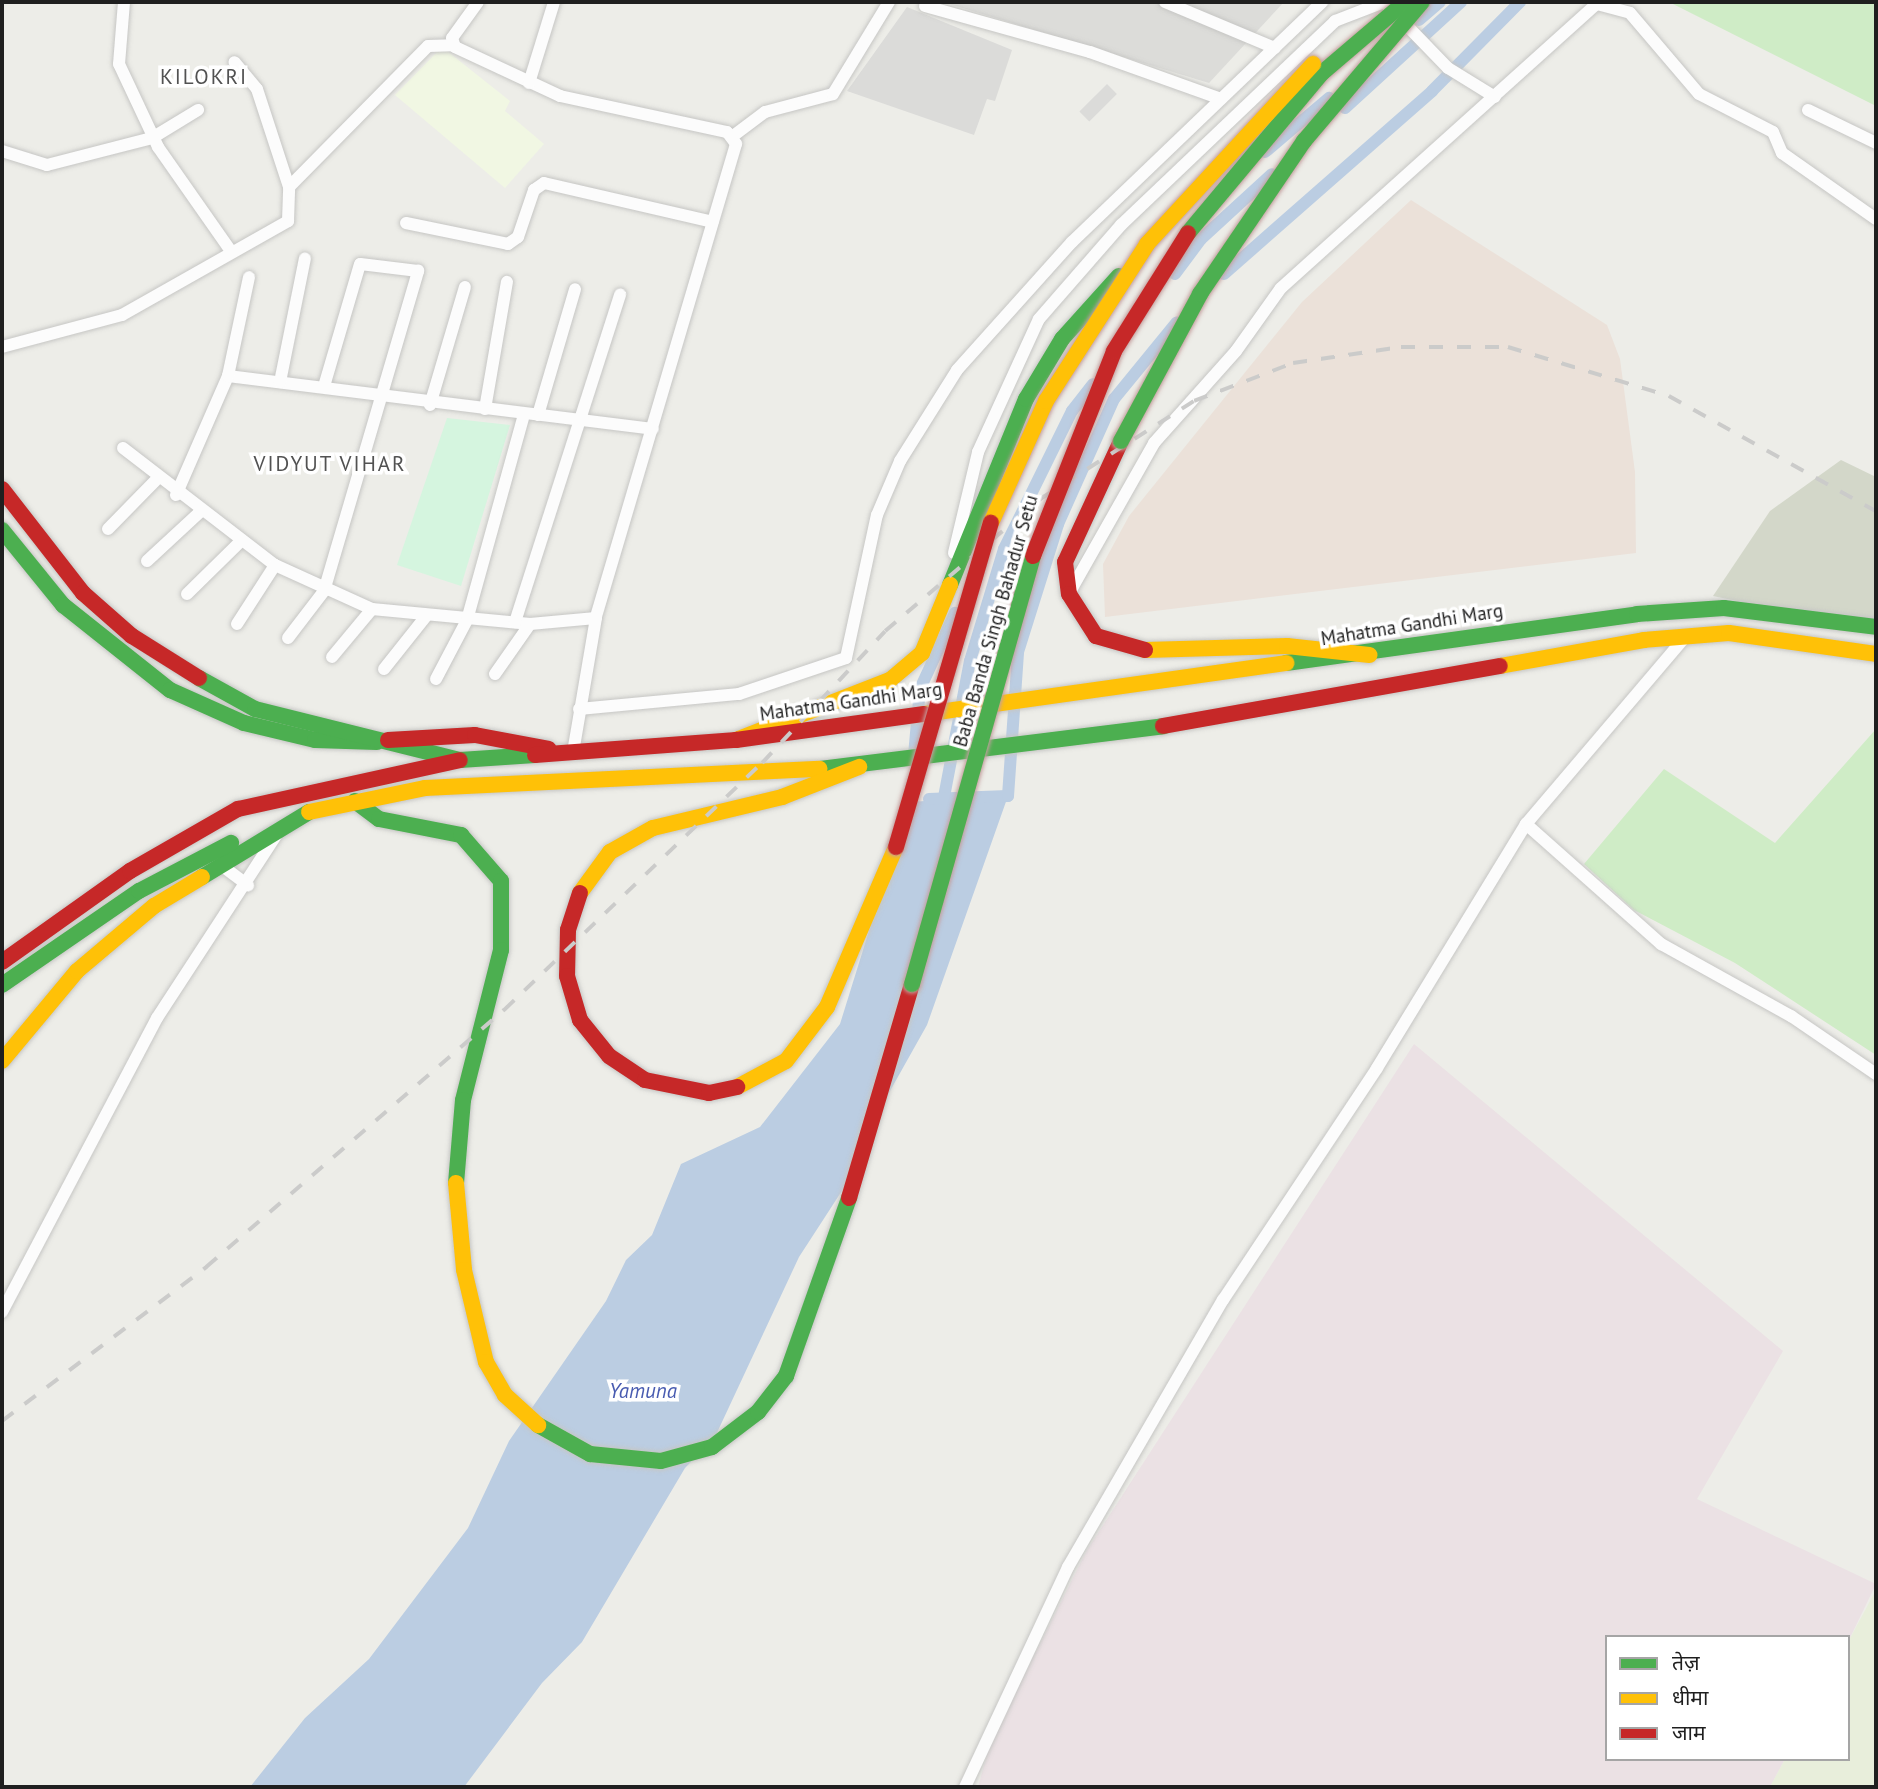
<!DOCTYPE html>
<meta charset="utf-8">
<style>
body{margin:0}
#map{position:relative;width:1878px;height:1789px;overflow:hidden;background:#edede8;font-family:"PT Sans","Noto Sans Devanagari",sans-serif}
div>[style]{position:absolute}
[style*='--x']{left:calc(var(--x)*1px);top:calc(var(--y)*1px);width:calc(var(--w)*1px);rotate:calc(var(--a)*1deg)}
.residential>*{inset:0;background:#dcdcd9}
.commercial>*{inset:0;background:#ebe1d9}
.industrial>*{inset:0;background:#ebe1e4}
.education>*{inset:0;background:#f1f7e3}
.religious>*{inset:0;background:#dbdbd9;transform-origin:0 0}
.construction>*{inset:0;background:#d3d7c9}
.farmland>*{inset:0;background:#e8eedb}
.grass>*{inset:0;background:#cfecc6}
.park>*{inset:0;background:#d5f5df}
.water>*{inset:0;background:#bbcde2}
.canal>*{height:12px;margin:-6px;padding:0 6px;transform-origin:6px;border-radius:6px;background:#bbcde2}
.roads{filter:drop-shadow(0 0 2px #c6c6c4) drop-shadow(0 0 2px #c6c6c4)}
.street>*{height:12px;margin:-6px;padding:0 6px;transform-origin:6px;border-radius:6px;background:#fcfcfc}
.fast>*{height:16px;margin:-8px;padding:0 8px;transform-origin:8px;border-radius:8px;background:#4caf50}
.slow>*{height:16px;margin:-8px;padding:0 8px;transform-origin:8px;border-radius:8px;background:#ffc107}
.jam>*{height:16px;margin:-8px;padding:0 8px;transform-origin:8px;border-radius:8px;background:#c62828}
.rail>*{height:3.5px;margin-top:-1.75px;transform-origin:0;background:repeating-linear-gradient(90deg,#cbcbca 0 14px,transparent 0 28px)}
.bridges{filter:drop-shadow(0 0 2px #c39f9e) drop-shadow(0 0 2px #c39f9e)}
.fast-bridge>*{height:16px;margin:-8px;padding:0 8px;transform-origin:8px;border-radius:8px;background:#4caf50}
.slow-bridge>*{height:16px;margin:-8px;padding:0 8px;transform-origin:8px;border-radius:8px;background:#ffc107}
.jam-bridge>*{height:16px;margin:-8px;padding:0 8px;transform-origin:8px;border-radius:8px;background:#c62828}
span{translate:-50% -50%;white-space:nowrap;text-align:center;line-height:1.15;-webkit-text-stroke:7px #fff;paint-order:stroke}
.street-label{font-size:19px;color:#1f1f1f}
.neighbourhood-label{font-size:21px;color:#525252;letter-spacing:2px}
.water-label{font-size:21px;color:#495cb1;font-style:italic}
.frame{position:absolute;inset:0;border:4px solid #1f1f1f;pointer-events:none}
.legend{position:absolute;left:1605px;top:1635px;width:245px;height:126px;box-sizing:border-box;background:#fff;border:2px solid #a5a5a5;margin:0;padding:9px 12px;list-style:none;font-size:21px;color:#1f1f1f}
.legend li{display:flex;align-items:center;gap:14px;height:35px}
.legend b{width:35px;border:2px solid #a5a5a5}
</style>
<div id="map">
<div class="residential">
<div style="clip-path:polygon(943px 2px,1284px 2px,1209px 83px)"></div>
</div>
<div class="commercial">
<div style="clip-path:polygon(1411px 200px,1607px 325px,1620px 359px,1635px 472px,1636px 553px,1105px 617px,1103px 564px,1129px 516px,1302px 302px)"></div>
</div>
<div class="industrial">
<div style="clip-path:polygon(1414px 1044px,1783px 1351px,1697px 1499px,1876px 1584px,1848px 1642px,1848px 1637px,1607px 1637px,1607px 1759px,1785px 1759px,1770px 1787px,978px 1787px,991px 1741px,1087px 1550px)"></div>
</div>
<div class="education">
<div style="clip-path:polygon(442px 47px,510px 101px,505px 111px,544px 144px,505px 188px,395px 95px)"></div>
</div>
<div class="religious">
<div style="clip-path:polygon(907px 7px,1012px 50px,995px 101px,987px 99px,974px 135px,847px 91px)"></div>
<div style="left:1107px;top:84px;width:14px;height:39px;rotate:45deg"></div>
</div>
<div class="construction">
<div style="clip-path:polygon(1841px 460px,1876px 477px,1876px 630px,1713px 596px,1770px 511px)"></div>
</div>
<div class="farmland">
<div style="clip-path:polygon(1876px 1590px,1876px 1787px,1770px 1787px,1785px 1759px,1848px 1759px,1848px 1642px)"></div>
</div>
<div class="grass">
<div style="clip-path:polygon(1669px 2px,1876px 2px,1876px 106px)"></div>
<div style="clip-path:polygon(1876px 729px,1876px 1055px,1735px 963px,1634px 910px,1584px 864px,1664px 769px,1775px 843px)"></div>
</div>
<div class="park">
<div style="clip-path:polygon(447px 418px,510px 425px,461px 586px,397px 565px)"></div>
</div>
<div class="water">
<div style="clip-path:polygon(1008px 796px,927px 1025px,872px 1123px,862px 1160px,799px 1257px,715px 1437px,685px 1468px,582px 1642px,542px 1683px,464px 1787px,250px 1787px,305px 1718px,369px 1659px,468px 1528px,509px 1441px,606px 1301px,626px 1260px,652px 1235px,681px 1164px,760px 1127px,840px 1024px,909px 802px)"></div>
</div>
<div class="canal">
<div style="--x:1419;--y:20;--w:28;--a:-41"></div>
<div style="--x:1345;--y:108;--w:157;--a:-42.4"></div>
<div style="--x:1265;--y:152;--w:84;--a:-40.2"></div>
<div style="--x:1175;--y:274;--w:44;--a:-53.4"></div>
<div style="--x:1201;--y:239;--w:96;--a:-42.5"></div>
<div style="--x:1224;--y:274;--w:277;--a:-41.3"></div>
<div style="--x:1432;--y:91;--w:125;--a:-45.3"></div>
<div style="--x:914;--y:755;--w:66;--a:-84.8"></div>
<div style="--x:920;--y:689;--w:84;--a:-65.3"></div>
<div style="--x:944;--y:797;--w:138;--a:-79.2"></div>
<div style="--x:970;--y:661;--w:117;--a:-73.1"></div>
<div style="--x:1004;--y:549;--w:154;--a:-63.8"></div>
<div style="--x:1072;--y:411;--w:34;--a:-52"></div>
<div style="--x:929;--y:799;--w:79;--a:-2.2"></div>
<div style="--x:1008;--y:796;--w:144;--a:-86"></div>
<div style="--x:1018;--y:652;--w:134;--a:-72.6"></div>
<div style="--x:1058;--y:524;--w:137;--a:-65.9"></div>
<div style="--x:1114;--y:399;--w:99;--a:-50.7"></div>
</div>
<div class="roads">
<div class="street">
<div style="--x:124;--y:2;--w:62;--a:94.6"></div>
<div style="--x:119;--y:64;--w:92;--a:64.8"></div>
<div style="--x:158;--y:147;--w:126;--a:55"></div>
<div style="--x:478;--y:2;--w:44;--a:125.8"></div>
<div style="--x:452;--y:38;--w:9;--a:72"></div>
<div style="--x:455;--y:47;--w:116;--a:25"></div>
<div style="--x:560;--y:96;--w:171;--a:12.2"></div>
<div style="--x:727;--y:132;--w:15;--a:53"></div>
<div style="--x:736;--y:144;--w:494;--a:106.5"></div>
<div style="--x:596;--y:618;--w:136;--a:99.7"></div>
<div style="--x:1165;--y:2;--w:119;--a:22.7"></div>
<div style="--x:1597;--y:4;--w:34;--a:15"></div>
<div style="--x:1630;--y:13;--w:106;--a:49.6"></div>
<div style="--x:1699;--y:94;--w:83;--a:27.2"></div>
<div style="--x:1773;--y:132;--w:23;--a:67"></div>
<div style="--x:1782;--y:153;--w:115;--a:35.1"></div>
<div style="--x:925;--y:6;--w:171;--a:15.6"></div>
<div style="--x:1090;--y:52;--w:139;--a:19.7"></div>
<div style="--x:529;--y:83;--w:85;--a:-72.8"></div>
<div style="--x:1808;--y:110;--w:76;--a:25.9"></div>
<div style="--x:733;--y:136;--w:40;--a:-37"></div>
<div style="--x:765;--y:112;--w:70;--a:-14.8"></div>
<div style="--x:833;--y:94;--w:108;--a:-58.7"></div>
<div style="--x:2;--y:151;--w:47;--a:17.3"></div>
<div style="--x:47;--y:165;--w:108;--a:-14.4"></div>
<div style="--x:152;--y:138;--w:54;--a:-31.3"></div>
<div style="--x:289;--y:187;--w:198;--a:-45.4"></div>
<div style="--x:428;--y:46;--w:24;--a:-2"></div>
<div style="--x:406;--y:223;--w:104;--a:11.6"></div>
<div style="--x:508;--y:244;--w:12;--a:-35"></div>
<div style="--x:518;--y:237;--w:50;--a:-71.2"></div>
<div style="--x:534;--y:190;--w:12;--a:-35"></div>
<div style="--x:544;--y:183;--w:173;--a:13"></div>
<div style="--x:2;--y:347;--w:124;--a:-14.9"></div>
<div style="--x:122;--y:315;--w:191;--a:-29.5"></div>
<div style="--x:288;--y:221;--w:34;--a:-88"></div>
<div style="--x:289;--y:187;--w:103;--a:-108.1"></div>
<div style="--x:257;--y:89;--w:35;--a:-130"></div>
<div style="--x:228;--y:376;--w:428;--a:7.1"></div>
<div style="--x:280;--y:382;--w:126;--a:-78.6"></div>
<div style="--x:430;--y:405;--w:123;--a:-73.5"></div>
<div style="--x:485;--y:409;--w:129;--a:-80.2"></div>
<div style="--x:538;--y:415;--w:131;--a:-73.6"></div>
<div style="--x:123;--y:448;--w:192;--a:37.6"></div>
<div style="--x:275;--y:565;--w:107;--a:24.4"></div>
<div style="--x:372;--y:609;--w:159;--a:5.4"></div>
<div style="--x:530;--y:624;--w:66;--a:-5.2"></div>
<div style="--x:176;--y:495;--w:130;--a:-66.4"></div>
<div style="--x:228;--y:376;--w:101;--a:-78"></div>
<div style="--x:108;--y:529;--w:71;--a:-45.6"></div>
<div style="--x:954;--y:553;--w:104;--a:-76.6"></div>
<div style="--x:978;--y:452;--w:146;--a:-65.4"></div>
<div style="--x:1039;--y:319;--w:125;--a:-48.9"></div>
<div style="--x:1121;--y:225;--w:296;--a:-43.6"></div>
<div style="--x:1335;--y:21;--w:53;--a:-21.2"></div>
<div style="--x:1384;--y:2;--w:92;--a:45.9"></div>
<div style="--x:1448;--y:68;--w:55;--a:31.7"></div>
<div style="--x:147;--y:561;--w:72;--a:-42.8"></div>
<div style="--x:1071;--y:590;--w:169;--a:-60.5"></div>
<div style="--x:1154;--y:443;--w:123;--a:-48.3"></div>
<div style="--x:1236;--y:351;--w:77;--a:-54.5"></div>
<div style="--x:1281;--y:288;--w:428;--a:-42"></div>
<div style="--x:187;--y:594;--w:76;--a:-44.5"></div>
<div style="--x:515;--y:622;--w:344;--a:-72.2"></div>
<div style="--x:237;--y:624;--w:70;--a:-57.2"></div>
<div style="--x:288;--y:638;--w:59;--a:-52.5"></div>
<div style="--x:324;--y:591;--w:334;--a:-73.6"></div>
<div style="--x:418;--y:271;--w:58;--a:-173.1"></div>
<div style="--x:360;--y:264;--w:127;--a:106.4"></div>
<div style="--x:332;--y:657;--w:62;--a:-50.2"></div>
<div style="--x:384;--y:669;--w:69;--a:-51.5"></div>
<div style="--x:495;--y:674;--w:61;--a:-55"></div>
<div style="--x:436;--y:679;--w:67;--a:-62.3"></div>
<div style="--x:467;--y:620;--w:214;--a:-74.5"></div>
<div style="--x:579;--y:709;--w:161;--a:-5.4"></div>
<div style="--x:739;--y:694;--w:113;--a:-18.6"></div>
<div style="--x:846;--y:658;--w:146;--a:-77.8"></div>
<div style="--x:877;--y:515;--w:59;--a:-66.9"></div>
<div style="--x:900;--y:461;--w:107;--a:-57.9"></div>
<div style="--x:957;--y:370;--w:172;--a:-48.1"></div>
<div style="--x:1072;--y:242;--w:347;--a:-43.8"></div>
<div style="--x:1526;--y:824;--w:181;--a:41.6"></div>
<div style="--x:1661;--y:944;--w:149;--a:29"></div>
<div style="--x:1791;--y:1016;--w:103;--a:34.3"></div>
<div style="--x:221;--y:865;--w:34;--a:37"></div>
<div style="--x:2;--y:1312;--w:332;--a:-62.2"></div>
<div style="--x:157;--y:1018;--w:220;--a:-56.9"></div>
<div style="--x:965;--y:1787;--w:243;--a:-64.9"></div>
<div style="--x:1068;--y:1567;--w:309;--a:-59.9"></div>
<div style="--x:1223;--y:1300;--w:278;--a:-56.4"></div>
<div style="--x:1377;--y:1068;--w:286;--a:-58.6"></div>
<div style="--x:1526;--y:824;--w:245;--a:-49.6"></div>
</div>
<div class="fast">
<div style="--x:2;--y:530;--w:97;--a:50.9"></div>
<div style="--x:63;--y:605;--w:137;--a:38.5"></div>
<div style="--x:170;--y:690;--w:81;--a:24"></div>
<div style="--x:244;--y:723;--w:73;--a:13.5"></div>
<div style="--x:315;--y:740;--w:62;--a:1.8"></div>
<div style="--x:950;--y:585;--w:201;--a:-67.8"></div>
<div style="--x:1026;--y:399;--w:70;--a:-59"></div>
<div style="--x:1062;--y:339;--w:85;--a:-47.9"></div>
<div style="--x:1286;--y:663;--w:354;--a:-7.9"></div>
<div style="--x:1637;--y:614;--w:87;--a:-3.9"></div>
<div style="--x:1724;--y:608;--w:153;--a:7.1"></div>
<div style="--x:199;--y:678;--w:64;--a:29"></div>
<div style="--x:255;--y:709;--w:211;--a:14"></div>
<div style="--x:460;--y:760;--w:75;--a:-3.8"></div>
<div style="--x:820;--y:769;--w:346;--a:-7.1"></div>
<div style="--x:355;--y:801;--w:30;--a:37"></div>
<div style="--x:379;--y:819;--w:84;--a:11"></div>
<div style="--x:461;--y:835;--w:61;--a:49"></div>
<div style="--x:501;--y:881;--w:69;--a:90"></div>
<div style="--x:501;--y:950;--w:155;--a:104.2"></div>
<div style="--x:463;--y:1100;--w:83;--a:94.8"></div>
<div style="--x:202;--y:877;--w:125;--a:-31.3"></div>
<div style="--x:2;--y:985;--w:166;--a:-34.5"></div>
<div style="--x:139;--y:891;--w:104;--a:-27.6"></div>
<div style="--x:538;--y:1425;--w:60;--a:29.1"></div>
<div style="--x:590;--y:1454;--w:71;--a:5.6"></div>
<div style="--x:661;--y:1461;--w:53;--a:-15.4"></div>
<div style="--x:712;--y:1447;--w:58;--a:-37.3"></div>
<div style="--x:758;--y:1412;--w:46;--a:-52.1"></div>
<div style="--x:786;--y:1376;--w:189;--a:-70.5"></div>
</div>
<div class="slow">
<div style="--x:1145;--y:650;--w:142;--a:-1.6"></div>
<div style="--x:1287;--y:646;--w:83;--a:6.2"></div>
<div style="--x:1500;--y:666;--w:146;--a:-10.2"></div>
<div style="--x:1644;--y:640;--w:85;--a:-4.7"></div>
<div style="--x:1729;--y:633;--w:148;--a:8.1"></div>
<div style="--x:924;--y:714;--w:366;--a:-8"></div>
<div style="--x:736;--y:740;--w:165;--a:-21.3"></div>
<div style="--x:890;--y:680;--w:42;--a:-40.2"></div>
<div style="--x:922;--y:653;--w:74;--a:-67.6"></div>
<div style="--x:309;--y:812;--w:118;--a:-11.7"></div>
<div style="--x:425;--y:788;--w:395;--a:-2.8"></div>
<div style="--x:580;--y:893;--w:51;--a:-53.8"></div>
<div style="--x:610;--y:852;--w:49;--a:-29.2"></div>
<div style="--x:653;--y:828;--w:133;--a:-13.5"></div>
<div style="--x:782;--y:797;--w:83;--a:-21.3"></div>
<div style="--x:2;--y:1061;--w:117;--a:-50.2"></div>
<div style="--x:77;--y:971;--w:101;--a:-40.2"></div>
<div style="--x:154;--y:906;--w:56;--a:-31.1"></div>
<div style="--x:737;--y:1087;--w:55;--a:-28"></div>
<div style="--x:786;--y:1061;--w:68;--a:-52.8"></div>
<div style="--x:827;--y:1007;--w:174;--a:-66.7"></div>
<div style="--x:456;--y:1183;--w:87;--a:84.7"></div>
<div style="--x:464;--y:1270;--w:95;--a:76.6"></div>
<div style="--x:486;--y:1362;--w:38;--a:60"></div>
<div style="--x:505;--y:1395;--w:45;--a:42.3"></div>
</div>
<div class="jam">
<div style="--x:1121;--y:441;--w:133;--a:114.8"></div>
<div style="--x:1065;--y:562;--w:32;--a:83"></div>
<div style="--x:1069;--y:594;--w:50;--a:57.3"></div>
<div style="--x:1096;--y:636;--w:51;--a:15.9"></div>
<div style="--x:2;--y:489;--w:132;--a:52.1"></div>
<div style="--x:83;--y:593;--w:65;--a:41.3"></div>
<div style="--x:132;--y:636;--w:79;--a:32.1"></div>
<div style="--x:1163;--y:726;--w:342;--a:-10.1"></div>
<div style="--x:388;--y:740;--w:87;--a:-3.3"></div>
<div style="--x:475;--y:735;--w:75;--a:10.7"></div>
<div style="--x:535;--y:755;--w:202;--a:-4.3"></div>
<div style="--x:736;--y:740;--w:190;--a:-7.9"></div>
<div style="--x:580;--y:893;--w:39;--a:108"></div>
<div style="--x:568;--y:930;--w:46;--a:91.2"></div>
<div style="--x:567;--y:976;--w:46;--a:73.5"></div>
<div style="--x:580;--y:1020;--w:46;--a:51.1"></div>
<div style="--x:609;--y:1056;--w:43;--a:33.7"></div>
<div style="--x:645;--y:1080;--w:65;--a:11.5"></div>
<div style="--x:709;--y:1093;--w:29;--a:-12"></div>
<div style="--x:2;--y:962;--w:157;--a:-35.4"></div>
<div style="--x:130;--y:871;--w:125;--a:-29.9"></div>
<div style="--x:238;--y:809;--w:227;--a:-12.4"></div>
<div style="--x:849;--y:1198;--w:223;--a:-73.6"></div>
</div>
</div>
<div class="rail">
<div style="--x:2;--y:1421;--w:256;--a:-37"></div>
<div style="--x:206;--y:1267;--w:394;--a:-40.8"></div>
<div style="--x:504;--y:1010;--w:357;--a:-43.8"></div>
<div style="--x:762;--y:763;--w:180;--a:-47"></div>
<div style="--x:885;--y:631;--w:204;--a:-40.4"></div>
<div style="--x:1040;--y:499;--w:183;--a:-32.5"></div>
<div style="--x:1194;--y:401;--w:106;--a:-21"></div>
<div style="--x:1293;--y:363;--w:109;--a:-8.4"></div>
<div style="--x:1401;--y:347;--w:107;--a:0"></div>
<div style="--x:1508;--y:347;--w:168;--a:16.9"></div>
<div style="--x:1669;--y:396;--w:237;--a:29.1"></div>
</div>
<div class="bridges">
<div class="fast-bridge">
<div style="--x:1188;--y:233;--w:209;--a:-50.1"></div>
<div style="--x:1322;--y:73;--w:109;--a:-40.5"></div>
<div style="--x:1121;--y:441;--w:167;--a:-61.7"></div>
<div style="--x:1200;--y:294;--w:185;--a:-55.8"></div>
<div style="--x:1304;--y:141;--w:182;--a:-49.7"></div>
<div style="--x:912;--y:984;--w:445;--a:-74.2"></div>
</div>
<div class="slow-bridge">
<div style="--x:991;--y:523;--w:134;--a:-65.7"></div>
<div style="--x:1046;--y:401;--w:187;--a:-57.2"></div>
<div style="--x:1147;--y:244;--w:245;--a:-47.3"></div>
</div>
<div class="jam-bridge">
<div style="--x:1033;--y:556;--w:220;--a:-68.4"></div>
<div style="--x:1114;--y:351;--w:139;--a:-57.9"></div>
<div style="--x:896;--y:847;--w:338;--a:-73.7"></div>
</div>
</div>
<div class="street-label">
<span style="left:996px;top:621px;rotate:-74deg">Baba Banda Singh Bahadur Setu</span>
<span style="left:1412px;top:625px;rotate:-9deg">Mahatma Gandhi Marg</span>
<span style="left:851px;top:702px;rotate:-8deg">Mahatma Gandhi Marg</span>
</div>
<div class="neighbourhood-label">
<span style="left:204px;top:77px">KILOKRI</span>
<span style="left:330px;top:464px">VIDYUT VIHAR</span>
</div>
<div class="water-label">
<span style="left:643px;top:1391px">Yamuna</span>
</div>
<div class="frame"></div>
<ul class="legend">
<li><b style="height:9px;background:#4caf50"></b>तेज़</li>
<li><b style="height:9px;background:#ffc107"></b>धीमा</li>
<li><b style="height:9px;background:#c62828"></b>जाम</li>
</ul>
</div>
